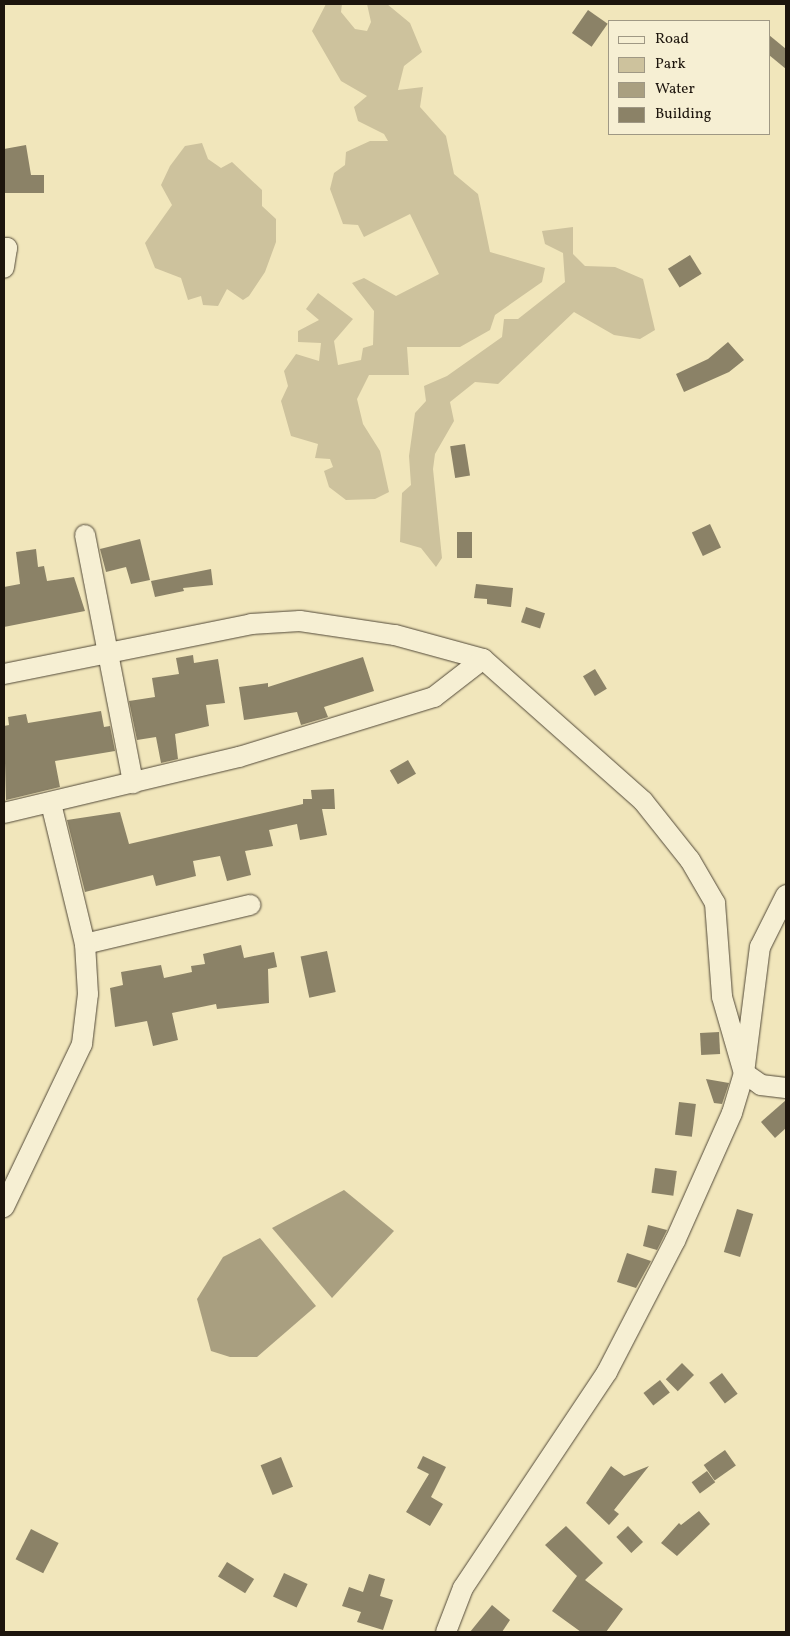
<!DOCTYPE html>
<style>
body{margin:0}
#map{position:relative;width:790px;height:1636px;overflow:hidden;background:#f1e6bb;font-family:Vollkorn,serif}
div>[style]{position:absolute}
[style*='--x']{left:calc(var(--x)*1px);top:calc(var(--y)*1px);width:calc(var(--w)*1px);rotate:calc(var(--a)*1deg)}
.green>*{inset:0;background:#cdc29d}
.water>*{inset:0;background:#a99f80}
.building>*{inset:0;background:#8b8267;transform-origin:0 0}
.roads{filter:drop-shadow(0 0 1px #524938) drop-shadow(0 0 1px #524938)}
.minor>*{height:20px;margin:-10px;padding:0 10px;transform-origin:10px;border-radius:10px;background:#f6efd3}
span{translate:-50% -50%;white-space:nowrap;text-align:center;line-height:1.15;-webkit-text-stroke:4px #f6efd3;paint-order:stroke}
.frame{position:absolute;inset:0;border:5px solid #1d150d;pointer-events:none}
.legend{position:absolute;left:608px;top:20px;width:162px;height:115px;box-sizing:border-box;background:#f6efd3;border:1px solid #9f9884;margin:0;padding:6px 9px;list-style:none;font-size:15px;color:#1d150d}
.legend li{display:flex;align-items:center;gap:10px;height:25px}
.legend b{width:25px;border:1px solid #9f9884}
</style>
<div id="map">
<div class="green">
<div style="clip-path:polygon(326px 4px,342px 4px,341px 12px,355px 29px,367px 31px,371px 22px,367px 4px,387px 4px,410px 23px,422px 52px,404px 66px,398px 90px,423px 87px,420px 107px,446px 136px,454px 174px,478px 194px,490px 252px,545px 268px,542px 282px,495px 315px,490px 330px,460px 347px,407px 347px,409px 375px,369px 375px,357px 399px,363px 424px,380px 451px,389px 492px,375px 499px,346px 500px,329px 487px,324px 471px,333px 467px,330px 459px,315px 458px,318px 444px,291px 436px,281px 401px,288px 386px,284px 371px,296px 354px,319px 361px,321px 343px,298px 342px,298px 331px,319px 320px,306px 309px,318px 293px,353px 319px,334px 341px,338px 365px,361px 360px,363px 348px,373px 345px,374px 311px,352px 283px,364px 278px,396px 296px,439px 274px,410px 214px,364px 237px,358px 225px,343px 224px,330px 189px,334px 173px,345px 165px,346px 152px,370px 141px,388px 141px,384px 134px,358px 121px,354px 107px,367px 96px,341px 81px,312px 31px)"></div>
<div style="clip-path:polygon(202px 143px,208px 159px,221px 168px,232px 162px,262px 190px,262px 206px,276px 219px,276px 242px,265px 272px,249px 296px,243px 300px,227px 289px,218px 306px,203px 305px,201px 296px,188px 300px,181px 278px,155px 268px,145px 243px,172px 205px,161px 185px,170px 166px,185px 146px)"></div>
<div style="clip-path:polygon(573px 227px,573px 254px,585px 266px,615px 267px,643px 279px,655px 330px,640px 339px,614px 335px,574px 312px,498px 384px,475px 382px,450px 402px,454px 421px,435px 454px,433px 469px,442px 558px,436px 567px,421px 548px,400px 542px,402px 493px,411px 485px,409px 456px,415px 413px,426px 401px,424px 386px,447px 376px,502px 337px,504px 319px,518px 319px,565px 282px,563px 253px,545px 244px,542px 231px)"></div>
</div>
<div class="water">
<div style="clip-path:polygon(344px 1190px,394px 1231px,332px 1298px,272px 1228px)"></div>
<div style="clip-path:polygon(260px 1238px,316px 1306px,257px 1357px,230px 1357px,211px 1351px,197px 1299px,223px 1257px)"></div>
</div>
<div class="building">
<div style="left:588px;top:10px;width:24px;height:28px;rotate:35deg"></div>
<div style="clip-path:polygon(769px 35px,786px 49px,786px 69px,769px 55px)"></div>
<div style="clip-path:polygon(26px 145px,31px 175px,44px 175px,44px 193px,4px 193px,4px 149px)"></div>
<div style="left:690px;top:255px;width:22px;height:26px;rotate:58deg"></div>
<div style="clip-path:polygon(728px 342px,744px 360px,729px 372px,684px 392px,676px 374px,708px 359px)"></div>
<div style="left:465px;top:444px;width:32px;height:15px;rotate:81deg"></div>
<div style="left:710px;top:524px;width:26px;height:20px;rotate:65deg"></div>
<div style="left:457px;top:532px;width:15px;height:26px"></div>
<div style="clip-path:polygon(140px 539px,150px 580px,131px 584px,126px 567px,106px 572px,100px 549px)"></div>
<div style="clip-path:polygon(36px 549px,38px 567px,44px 566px,47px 581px,74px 577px,85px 611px,4px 627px,4px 587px,20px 584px,16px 552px)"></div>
<div style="clip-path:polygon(211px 569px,213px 585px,183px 588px,184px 591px,155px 597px,151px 581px)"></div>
<div style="clip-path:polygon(476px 584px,513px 588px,511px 607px,487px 604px,487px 599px,474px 598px)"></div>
<div style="left:526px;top:607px;width:20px;height:16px;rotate:18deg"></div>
<div style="clip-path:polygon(193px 655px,194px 663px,218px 659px,225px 703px,206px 705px,209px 726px,175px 734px,178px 759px,161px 763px,156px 737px,137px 740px,129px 701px,155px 697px,152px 678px,179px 674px,176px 658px)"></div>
<div style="clip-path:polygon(363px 657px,374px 691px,324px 707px,328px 717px,301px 725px,297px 712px,244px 720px,239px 687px,268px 683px,268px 687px)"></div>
<div style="left:595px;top:669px;width:23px;height:14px;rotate:59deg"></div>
<div style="clip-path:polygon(101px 711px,104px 727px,110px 726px,115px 751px,55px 761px,60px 787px,6px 800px,4px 726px,9px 725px,8px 717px,26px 714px,28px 723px)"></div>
<div style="left:408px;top:760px;width:16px;height:21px;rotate:60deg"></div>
<div style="clip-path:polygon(334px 789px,335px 809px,322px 809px,327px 835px,300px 840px,297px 824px,269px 830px,273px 846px,245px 851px,251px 875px,227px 881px,220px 856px,193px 861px,196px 876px,156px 886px,153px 875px,85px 892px,67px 820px,120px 812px,129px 844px,303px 804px,303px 799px,312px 799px,311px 790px)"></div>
<div style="clip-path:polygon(241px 945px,244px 958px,274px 952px,277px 967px,268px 969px,269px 1003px,217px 1009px,216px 1004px,172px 1013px,178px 1040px,153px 1046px,147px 1021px,115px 1027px,110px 988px,123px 985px,121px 972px,161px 965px,164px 978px,192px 972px,191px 966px,205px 964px,203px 954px)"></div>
<div style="left:327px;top:951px;width:42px;height:27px;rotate:78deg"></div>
<div style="left:719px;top:1032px;width:22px;height:19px;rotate:87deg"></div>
<div style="clip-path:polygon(706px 1079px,729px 1083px,722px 1104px,714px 1103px)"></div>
<div style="clip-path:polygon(786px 1100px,786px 1128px,775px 1138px,761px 1122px)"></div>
<div style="left:679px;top:1102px;width:17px;height:33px;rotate:7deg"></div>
<div style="left:655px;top:1168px;width:22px;height:25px;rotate:8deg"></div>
<div style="left:737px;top:1209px;width:17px;height:45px;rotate:17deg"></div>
<div style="clip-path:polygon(648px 1225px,667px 1230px,657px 1250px,643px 1246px)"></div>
<div style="clip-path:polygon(627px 1253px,651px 1261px,636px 1288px,617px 1282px)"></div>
<div style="left:682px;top:1363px;width:17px;height:23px;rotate:45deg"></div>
<div style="left:722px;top:1373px;width:26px;height:16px;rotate:53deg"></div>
<div style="left:660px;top:1380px;width:16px;height:21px;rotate:52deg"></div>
<div style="left:725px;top:1450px;width:19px;height:26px;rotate:55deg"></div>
<div style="clip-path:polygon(423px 1456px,446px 1467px,431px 1497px,443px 1504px,430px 1526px,406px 1512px,429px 1474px,417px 1468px)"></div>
<div style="left:281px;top:1457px;width:32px;height:22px;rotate:68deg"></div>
<div style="clip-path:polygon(611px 1466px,624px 1476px,649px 1466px,614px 1510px,619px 1514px,609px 1525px,586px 1503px)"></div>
<div style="left:707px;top:1471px;width:14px;height:19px;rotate:54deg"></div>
<div style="clip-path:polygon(699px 1511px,710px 1524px,677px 1556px,661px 1543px,679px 1523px,681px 1525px)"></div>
<div style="clip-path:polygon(566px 1526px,603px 1563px,585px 1580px,623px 1609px,606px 1632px,581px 1632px,552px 1611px,577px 1576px,545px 1545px)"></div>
<div style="left:628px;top:1526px;width:22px;height:16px;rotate:47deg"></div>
<div style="left:31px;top:1529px;width:31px;height:34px;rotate:27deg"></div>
<div style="left:227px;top:1562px;width:32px;height:17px;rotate:32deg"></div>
<div style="left:284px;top:1573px;width:26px;height:26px;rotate:25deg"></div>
<div style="clip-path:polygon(369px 1574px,385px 1579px,380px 1596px,393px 1600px,383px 1630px,357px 1622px,361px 1612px,342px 1606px,349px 1587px,363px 1592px)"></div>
<div style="clip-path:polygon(492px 1605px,510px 1620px,502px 1632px,470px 1632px)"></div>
</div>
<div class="roads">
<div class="minor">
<div style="--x:4;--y:248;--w:3;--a:0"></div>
<div style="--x:7;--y:248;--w:20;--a:99"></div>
<div style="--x:85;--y:535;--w:253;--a:79"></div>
<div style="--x:4;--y:674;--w:252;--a:-11.4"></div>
<div style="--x:251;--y:624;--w:49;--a:-3.5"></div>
<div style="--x:300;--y:621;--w:96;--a:8.4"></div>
<div style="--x:395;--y:635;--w:91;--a:15.3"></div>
<div style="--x:4;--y:813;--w:242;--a:-13.4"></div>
<div style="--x:239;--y:757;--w:204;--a:-17.1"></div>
<div style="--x:434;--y:697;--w:62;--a:-37.8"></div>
<div style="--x:483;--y:659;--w:214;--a:41.6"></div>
<div style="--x:643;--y:801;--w:75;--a:51.5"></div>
<div style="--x:690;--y:860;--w:50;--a:59.8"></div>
<div style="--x:715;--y:903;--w:94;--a:85.7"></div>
<div style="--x:722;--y:997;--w:79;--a:73.9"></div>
<div style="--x:744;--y:1073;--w:21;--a:35"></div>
<div style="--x:761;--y:1085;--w:25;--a:7"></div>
<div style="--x:85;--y:944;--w:170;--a:-13.3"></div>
<div style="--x:4;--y:1207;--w:181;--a:-64.4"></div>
<div style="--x:82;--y:1044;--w:50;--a:-83.2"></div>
<div style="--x:88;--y:994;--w:50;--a:-93.4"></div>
<div style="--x:85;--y:944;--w:145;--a:-103.6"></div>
<div style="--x:446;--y:1632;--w:47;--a:-68.9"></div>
<div style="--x:463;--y:1588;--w:260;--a:-56.3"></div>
<div style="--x:607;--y:1372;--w:148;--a:-62.6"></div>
<div style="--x:675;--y:1241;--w:140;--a:-66"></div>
<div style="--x:732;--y:1113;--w:42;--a:-73.3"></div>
<div style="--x:744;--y:1073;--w:127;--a:-82.8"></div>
<div style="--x:760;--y:947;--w:58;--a:-63.4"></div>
</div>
</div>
<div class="frame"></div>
<ul class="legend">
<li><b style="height:6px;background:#f6efd3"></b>Road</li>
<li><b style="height:14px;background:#cdc29d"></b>Park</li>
<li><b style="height:14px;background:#a99f80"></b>Water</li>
<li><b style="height:14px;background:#8b8267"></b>Building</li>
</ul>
</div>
